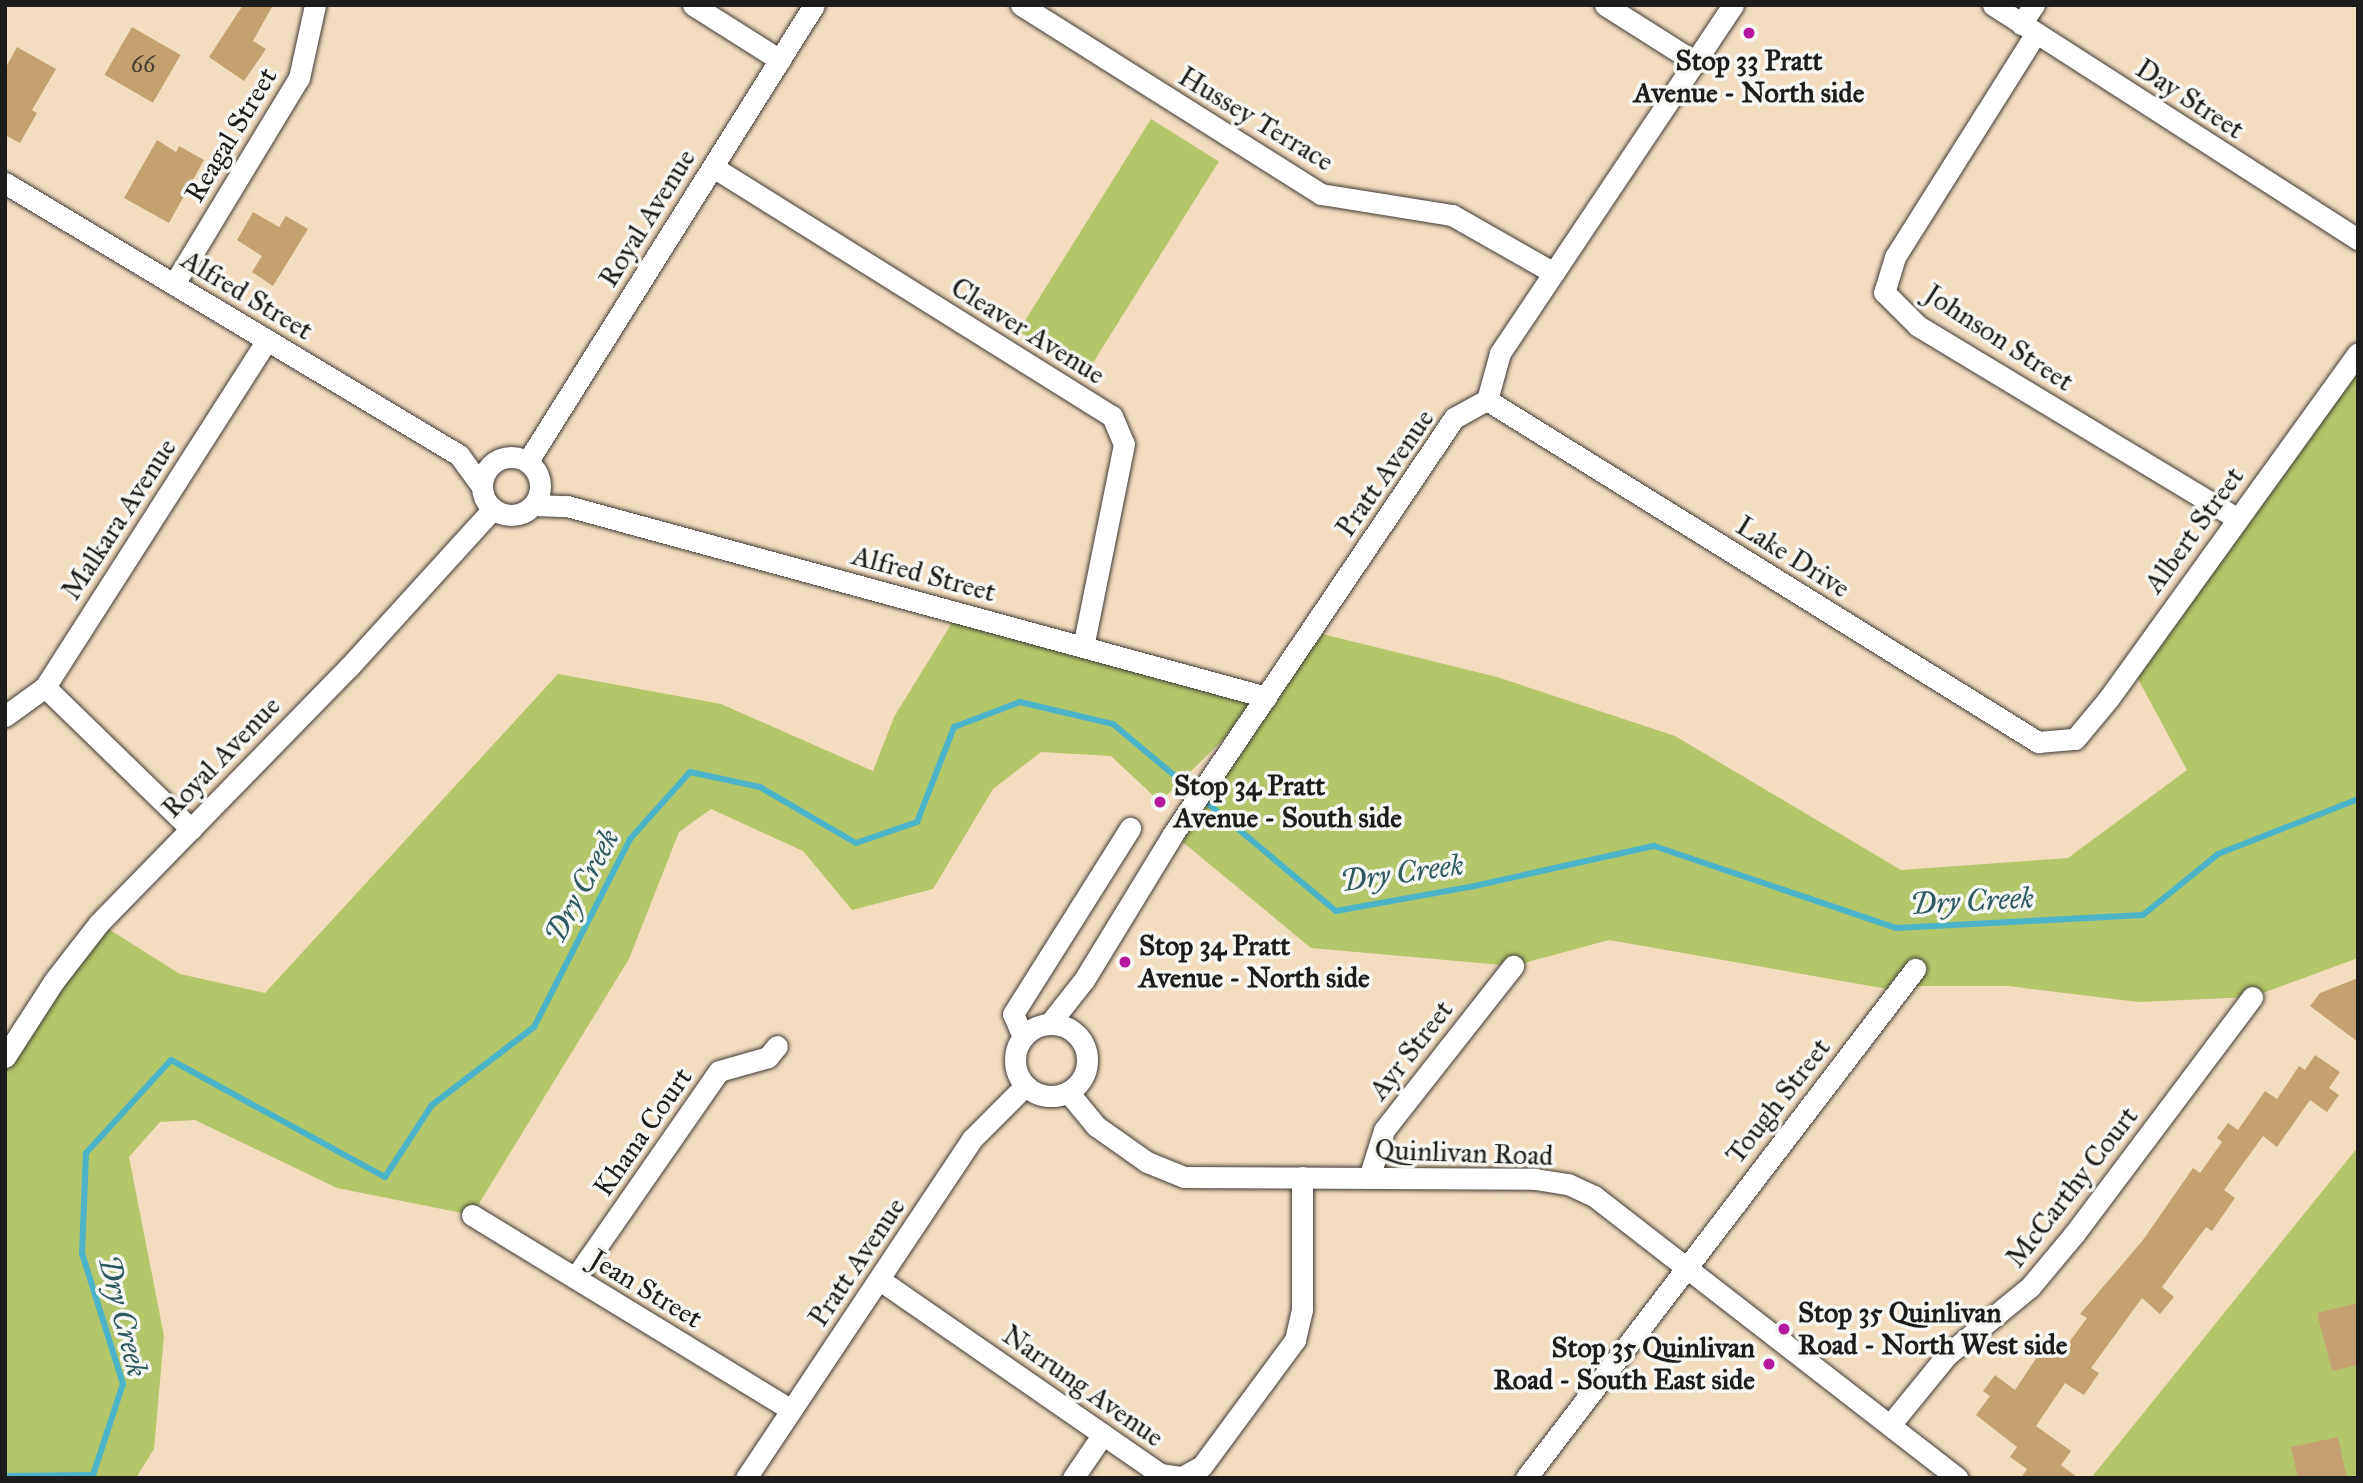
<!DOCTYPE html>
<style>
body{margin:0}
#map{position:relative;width:2363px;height:1483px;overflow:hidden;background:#f3ddbf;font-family:"IM FELL Great Primer",serif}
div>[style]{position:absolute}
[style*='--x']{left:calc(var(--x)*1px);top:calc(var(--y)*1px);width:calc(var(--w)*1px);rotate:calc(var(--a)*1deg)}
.green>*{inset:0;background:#b3c669;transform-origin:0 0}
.stream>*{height:6px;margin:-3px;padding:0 3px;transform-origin:3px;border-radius:3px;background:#4bb4c9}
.building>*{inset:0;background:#c5a171;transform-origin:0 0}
.roads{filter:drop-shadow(0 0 2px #3c3934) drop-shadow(0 0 2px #3c3934)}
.minor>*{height:21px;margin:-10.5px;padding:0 10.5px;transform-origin:10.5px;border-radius:10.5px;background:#fff}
.minor>.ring{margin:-10.5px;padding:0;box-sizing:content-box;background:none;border:21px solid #fff;border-radius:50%}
.dots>*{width:19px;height:19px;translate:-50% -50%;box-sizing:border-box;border:4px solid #f6f6f2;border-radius:50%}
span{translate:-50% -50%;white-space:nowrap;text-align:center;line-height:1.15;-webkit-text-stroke:7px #f6f6f2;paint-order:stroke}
.number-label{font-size:24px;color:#463d31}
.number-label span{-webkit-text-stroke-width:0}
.poi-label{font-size:28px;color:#1c1c1c;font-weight:700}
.left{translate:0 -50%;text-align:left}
.right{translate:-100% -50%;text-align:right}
.street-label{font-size:28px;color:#1c1c1c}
.water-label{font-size:30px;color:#2f5961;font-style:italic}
.frame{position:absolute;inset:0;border:7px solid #1c1c1c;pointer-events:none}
</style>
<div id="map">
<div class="green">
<div style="left:1151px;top:119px;width:80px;height:250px;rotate:32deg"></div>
<div style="clip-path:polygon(2358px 354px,2358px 958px,2252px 997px,2138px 1002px,2008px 986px,1903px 986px,1899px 991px,1609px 940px,1513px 966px,1311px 948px,1173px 834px,1262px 701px,1160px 802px,1111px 756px,1041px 752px,993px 789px,933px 889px,852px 910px,803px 851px,711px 809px,679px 832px,629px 959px,472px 1215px,337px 1188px,195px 1120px,160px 1122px,129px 1157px,164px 1336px,154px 1449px,136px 1478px,5px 1478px,5px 1057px,99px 923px,180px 974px,265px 993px,558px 674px,721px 704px,873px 771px,894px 717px,958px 613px,1266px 696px,1310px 631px,1497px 677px,1675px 736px,1901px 870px,2068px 858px,2187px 770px,2131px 666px)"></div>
<div style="clip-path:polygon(2358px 1147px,2358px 1478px,2091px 1478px)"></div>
</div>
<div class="stream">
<div style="--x:5;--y:1476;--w:88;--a:-0.7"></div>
<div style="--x:93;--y:1475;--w:96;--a:-71.8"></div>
<div style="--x:123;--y:1384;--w:137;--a:-107.4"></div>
<div style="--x:82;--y:1253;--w:100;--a:-87.7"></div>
<div style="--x:86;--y:1153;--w:126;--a:-47.6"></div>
<div style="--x:171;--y:1060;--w:244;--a:28.7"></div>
<div style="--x:385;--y:1177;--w:86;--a:-56.9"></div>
<div style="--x:432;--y:1105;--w:128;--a:-37.4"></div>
<div style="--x:534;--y:1027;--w:211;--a:-62.9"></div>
<div style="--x:630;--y:839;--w:90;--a:-48.2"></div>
<div style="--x:690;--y:772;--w:72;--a:12.1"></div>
<div style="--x:760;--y:787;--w:111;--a:30.3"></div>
<div style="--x:856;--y:843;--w:65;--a:-19"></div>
<div style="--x:917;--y:822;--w:102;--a:-68.7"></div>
<div style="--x:954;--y:727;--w:71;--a:-20.7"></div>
<div style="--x:1020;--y:702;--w:96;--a:13.3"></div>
<div style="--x:1113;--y:724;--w:291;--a:40"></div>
<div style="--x:1336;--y:911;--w:136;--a:-10.2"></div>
<div style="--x:1470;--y:887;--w:189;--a:-12.6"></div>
<div style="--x:1654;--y:846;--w:256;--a:18.7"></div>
<div style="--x:1896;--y:928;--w:247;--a:-3"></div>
<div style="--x:2143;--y:915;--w:97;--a:-39.1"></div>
<div style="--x:2218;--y:854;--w:150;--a:-21.4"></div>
</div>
<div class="building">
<div style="clip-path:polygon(243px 5px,273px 5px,253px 41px,266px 49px,244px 81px,209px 57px)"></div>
<div style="left:132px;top:27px;width:56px;height:55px;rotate:30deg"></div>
<div style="clip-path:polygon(17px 47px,56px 69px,32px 110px,37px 113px,20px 143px,5px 135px,5px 69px)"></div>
<div style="clip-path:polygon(157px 140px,176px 152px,179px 146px,204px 160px,169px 223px,124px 198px)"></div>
<div style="clip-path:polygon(253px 212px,279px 227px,286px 216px,308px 229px,273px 286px,252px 272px,262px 256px,237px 240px)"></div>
<div style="clip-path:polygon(2358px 978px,2358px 1042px,2310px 1006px,2320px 993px)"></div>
<div style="clip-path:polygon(2315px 1055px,2340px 1072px,2329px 1088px,2339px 1095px,2327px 1112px,2310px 1100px,2277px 1147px,2263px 1136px,2224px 1190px,2235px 1198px,2212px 1231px,2206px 1227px,2162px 1287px,2174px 1297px,2160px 1314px,2142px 1298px,2091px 1368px,2099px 1373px,2084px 1395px,2065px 1383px,2036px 1426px,2071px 1451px,2061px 1465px,2078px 1478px,2021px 1478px,2027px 1469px,2010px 1457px,2017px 1447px,1976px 1415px,1990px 1396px,1983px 1391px,1995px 1375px,2015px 1390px,2049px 1339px,2064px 1349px,2087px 1318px,2080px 1314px,2143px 1240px,2193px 1168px,2200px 1173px,2222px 1142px,2217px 1138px,2228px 1123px,2238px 1130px,2265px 1091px,2277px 1099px,2299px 1066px,2305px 1070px)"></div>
<div style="clip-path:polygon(2358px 1303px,2358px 1365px,2332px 1371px,2317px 1313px)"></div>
<div style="clip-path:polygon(2338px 1437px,2347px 1478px,2298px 1478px,2291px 1447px)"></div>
</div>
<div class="roads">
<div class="minor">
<div style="--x:693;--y:5;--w:103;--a:32.3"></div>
<div style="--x:1021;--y:5;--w:355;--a:32.2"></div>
<div style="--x:1321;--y:194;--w:133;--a:9.1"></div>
<div style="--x:1452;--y:215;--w:117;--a:29.6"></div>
<div style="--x:1605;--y:5;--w:107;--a:32.3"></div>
<div style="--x:1993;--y:5;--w:434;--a:32.7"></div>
<div style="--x:2021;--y:24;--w:23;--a:-56"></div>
<div style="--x:2036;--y:33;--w:265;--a:122.2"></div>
<div style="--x:1895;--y:257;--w:37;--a:107"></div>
<div style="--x:1884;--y:292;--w:48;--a:45"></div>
<div style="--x:1918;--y:326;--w:371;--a:31.1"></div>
<div style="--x:713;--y:167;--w:470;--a:32"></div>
<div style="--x:1112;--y:416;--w:30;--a:67"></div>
<div style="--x:1124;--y:444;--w:207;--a:101.4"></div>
<div style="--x:5;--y:183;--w:529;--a:30.93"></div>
<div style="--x:459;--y:455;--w:39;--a:54"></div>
<div style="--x:174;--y:284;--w:241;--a:-58.8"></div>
<div style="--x:299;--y:78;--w:75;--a:-77.6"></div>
<div style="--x:1487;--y:400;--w:649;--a:31.83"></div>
<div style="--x:2038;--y:742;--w:37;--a:-5"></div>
<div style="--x:2075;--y:739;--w:53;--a:-50.3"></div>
<div style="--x:2109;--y:698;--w:425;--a:-54.2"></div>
<div class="ring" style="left:482px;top:457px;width:37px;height:37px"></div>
<div style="--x:528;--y:461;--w:538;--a:-57.9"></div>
<div style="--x:534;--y:505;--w:33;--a:2"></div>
<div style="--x:567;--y:506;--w:725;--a:15.28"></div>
<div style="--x:45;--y:687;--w:204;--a:44.2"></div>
<div style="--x:5;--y:716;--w:49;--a:-35.9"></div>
<div style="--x:45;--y:687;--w:412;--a:-57.4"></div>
<div style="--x:1050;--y:1023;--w:55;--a:-51.7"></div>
<div style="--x:1084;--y:980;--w:171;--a:-58.6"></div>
<div style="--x:1173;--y:834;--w:502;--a:-55.96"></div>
<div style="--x:1454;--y:418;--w:38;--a:-29"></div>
<div style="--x:1487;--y:400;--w:49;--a:-74.5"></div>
<div style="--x:1500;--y:353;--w:419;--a:-56.2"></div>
<div class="ring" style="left:1015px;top:1024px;width:51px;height:51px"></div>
<div style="--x:1023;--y:1037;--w:25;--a:-113"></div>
<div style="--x:1013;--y:1014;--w:220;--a:-57.8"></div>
<div style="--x:5;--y:1057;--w:90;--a:-57.2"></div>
<div style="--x:54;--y:981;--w:73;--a:-52.2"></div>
<div style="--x:99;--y:923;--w:358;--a:-45.7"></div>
<div style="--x:349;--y:667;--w:214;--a:-47.7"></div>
<div style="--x:1068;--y:1092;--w:44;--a:50.5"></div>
<div style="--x:1096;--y:1126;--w:62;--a:35.2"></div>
<div style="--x:1147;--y:1162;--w:40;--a:22"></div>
<div style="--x:1184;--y:1177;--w:351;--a:0.3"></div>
<div style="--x:1535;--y:1179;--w:33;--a:9"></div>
<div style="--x:1568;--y:1184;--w:29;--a:25"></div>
<div style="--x:1594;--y:1196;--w:460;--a:37.8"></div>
<div style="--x:1369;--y:1178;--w:50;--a:-72.6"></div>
<div style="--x:1384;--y:1130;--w:209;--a:-51.8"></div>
<div style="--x:472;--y:1215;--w:374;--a:31.4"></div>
<div style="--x:575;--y:1278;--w:252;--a:-55.2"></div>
<div style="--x:719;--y:1071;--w:51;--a:-15.9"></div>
<div style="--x:768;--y:1057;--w:14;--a:-51"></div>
<div style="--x:880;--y:1280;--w:341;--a:34.7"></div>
<div style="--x:1160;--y:1474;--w:22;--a:8"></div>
<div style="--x:1182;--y:1477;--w:23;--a:-29"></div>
<div style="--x:1202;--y:1466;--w:157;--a:-53.6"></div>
<div style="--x:1295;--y:1340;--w:32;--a:-77"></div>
<div style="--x:1302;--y:1309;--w:132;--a:-90"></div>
<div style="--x:1890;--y:1425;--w:90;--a:-50.8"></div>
<div style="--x:1947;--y:1355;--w:107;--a:-39.3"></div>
<div style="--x:2030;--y:1287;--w:70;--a:-50.2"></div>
<div style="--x:2075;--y:1233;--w:295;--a:-53.1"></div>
<div style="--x:746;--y:1478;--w:407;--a:-56.3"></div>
<div style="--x:972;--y:1139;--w:75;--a:-45"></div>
<div style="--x:1073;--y:1478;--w:53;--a:-55.7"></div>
<div style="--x:1526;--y:1478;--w:641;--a:-52.61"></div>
</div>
</div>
<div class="dots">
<div style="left:1749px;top:33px;background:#b5179e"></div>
<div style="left:1160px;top:802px;background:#b5179e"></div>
<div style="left:1125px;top:962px;background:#b5179e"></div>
<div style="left:1784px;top:1329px;background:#b5179e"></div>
<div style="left:1769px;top:1364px;background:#b5179e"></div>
</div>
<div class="number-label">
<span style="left:143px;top:65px">66</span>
</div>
<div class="poi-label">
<span style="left:1749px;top:77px">Stop 33 Pratt<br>Avenue - North side</span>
<span class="left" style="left:1174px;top:802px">Stop 34 Pratt<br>Avenue - South side</span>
<span class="left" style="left:1139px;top:962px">Stop 34 Pratt<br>Avenue - North side</span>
<span class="left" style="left:1798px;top:1329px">Stop 35 Quinlivan<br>Road - North West side</span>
<span class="right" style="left:1755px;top:1364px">Stop 35 Quinlivan<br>Road - South East side</span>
</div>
<div class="street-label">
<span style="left:2190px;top:99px;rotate:33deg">Day Street</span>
<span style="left:1256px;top:119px;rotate:31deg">Hussey Terrace</span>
<span style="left:231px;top:135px;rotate:-59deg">Reagal Street</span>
<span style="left:647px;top:218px;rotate:-58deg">Royal Avenue</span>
<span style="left:247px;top:295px;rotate:31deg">Alfred Street</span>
<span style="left:1028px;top:331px;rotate:32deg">Cleaver Avenue</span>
<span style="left:1999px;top:338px;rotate:33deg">Johnson Street</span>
<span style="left:1385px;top:473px;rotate:-55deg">Pratt Avenue</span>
<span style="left:119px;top:519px;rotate:-57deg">Malkara Avenue</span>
<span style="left:2194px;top:530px;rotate:-54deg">Albert Street</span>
<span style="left:1793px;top:557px;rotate:32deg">Lake Drive</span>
<span style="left:924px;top:574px;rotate:15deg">Alfred Street</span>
<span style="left:221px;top:757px;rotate:-46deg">Royal Avenue</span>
<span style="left:1411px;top:1050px;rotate:-52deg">Ayr Street</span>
<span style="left:1778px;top:1101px;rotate:-52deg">Tough Street</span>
<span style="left:643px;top:1132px;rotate:-55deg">Khana Court</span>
<span style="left:1464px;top:1153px;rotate:2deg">Quinlivan Road</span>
<span style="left:2072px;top:1187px;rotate:-52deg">McCarthy Court</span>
<span style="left:857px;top:1262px;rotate:-56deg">Pratt Avenue</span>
<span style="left:646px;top:1289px;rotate:31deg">Jean Street</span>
<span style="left:1083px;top:1386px;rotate:35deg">Narrung Avenue</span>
</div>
<div class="water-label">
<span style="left:1402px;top:873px;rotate:-8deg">Dry Creek</span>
<span style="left:582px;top:886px;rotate:-62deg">Dry Creek</span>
<span style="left:1972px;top:901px;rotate:-3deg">Dry Creek</span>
<span style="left:123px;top:1316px;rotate:76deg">Dry Creek</span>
</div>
<div class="frame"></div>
</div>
